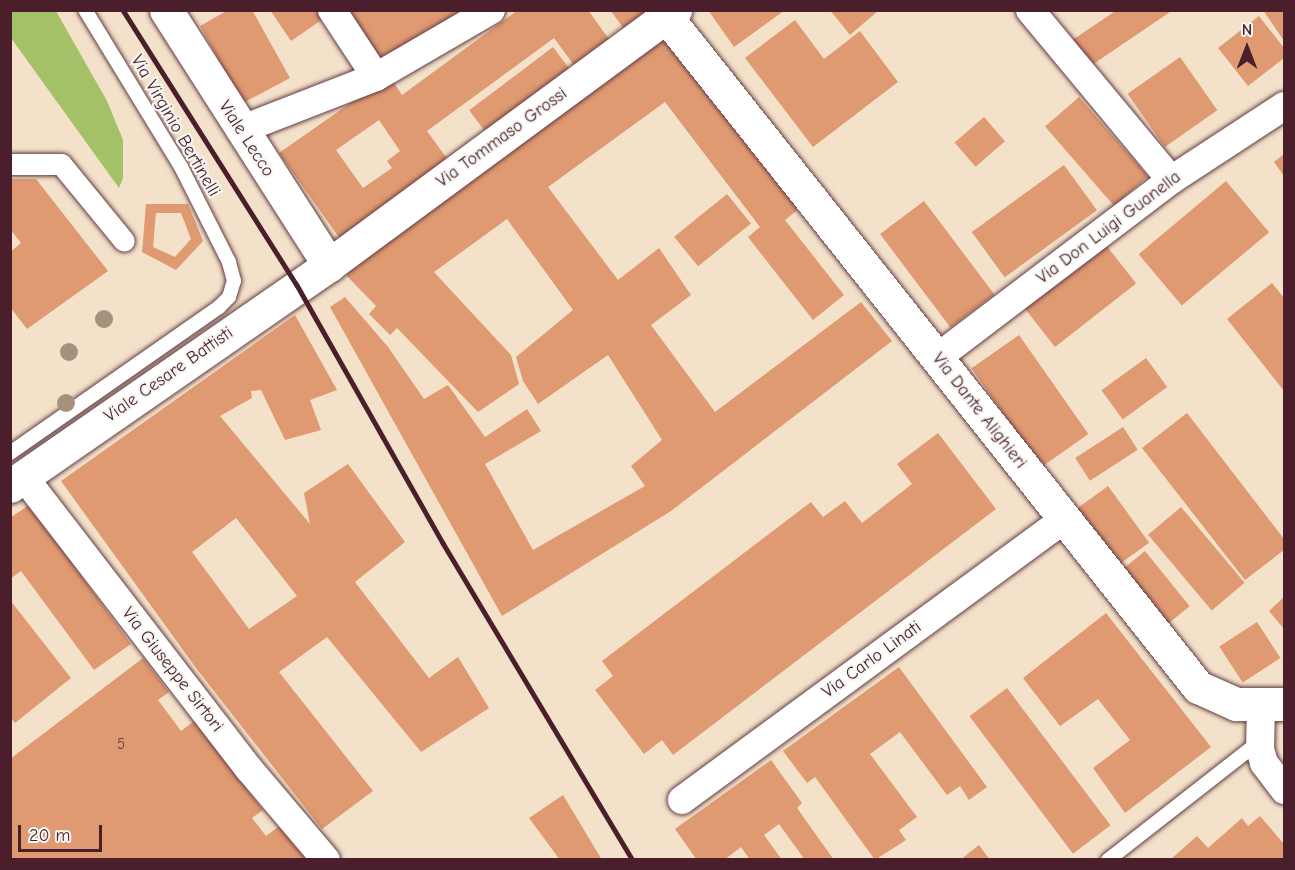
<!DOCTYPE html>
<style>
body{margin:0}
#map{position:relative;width:1295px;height:870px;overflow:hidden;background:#f3e1c9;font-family:"Comic Neue",sans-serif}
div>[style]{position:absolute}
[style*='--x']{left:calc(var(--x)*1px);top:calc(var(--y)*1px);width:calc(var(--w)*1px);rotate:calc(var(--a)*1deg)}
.green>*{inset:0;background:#a4c168}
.building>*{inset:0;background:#e09a72;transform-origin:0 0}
.roads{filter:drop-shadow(0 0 2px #633c43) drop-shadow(0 0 2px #633c43)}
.service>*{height:14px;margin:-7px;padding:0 7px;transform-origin:7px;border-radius:7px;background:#fff}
.pedestrian>*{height:21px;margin:-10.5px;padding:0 10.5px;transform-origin:10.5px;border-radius:10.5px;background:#fff}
.minor>*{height:28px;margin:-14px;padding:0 14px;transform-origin:14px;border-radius:14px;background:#fff}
.tertiary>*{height:33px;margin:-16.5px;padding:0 16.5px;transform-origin:16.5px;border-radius:16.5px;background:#fff}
.secondary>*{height:33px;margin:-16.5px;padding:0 16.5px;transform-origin:16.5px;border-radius:16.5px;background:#fff}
.rail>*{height:4.5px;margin:-2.25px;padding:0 2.25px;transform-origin:2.25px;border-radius:2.25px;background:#4a1f2b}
.trees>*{width:18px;height:18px;margin:-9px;border-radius:50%;background:#a5917c}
span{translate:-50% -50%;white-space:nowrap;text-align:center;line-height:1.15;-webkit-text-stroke:4.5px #f6f6f2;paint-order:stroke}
.number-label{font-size:15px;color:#703e3d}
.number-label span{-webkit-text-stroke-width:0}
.street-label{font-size:18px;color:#4a1f2b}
.frame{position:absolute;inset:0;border:12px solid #4a1f2b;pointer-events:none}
.north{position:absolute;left:1217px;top:18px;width:60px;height:60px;-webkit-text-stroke:4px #f6f6f2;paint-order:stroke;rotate:0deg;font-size:16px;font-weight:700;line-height:24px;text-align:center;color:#4a1f2b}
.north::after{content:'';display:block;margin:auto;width:21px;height:27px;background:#4a1f2b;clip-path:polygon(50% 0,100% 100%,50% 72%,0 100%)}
.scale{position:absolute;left:18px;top:825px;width:84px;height:27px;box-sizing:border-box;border:3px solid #4a1f2b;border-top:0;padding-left:8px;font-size:18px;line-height:21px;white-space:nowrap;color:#4a1f2b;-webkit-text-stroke:4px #f6f6f2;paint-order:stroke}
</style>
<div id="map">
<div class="green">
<div style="clip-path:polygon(10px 11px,56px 11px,107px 101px,123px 140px,123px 178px,119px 188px,11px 38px)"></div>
</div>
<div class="building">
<div style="clip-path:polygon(228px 10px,252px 10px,290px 78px,243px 103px,200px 26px)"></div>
<div style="clip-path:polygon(270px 10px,317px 10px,323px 19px,291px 41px)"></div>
<div style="clip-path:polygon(348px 10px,469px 10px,378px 59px)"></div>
<div style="clip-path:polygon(evenodd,518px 10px,588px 10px,614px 46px,579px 72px,554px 38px,427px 131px,453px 167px,343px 243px,279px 153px,389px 76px,402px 95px,518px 10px,379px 120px,400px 151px,387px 161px,392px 168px,363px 188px,336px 150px,379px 120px)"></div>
<div style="clip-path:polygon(610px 10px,654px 10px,628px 34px)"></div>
<div style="clip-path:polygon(708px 10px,785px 10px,734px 47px)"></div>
<div style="clip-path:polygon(830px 10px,879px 10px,850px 35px)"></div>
<div style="clip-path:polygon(1117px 10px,1173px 10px,1089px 67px,1071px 41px)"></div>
<div style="clip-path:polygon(1263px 10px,1284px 10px,1284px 41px)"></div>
<div style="clip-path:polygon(1259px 16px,1284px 48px,1284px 58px,1248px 86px,1218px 48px)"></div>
<div style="clip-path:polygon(795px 20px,824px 59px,860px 31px,898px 82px,813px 147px,745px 58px)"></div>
<div style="clip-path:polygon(663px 34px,800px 208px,785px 220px,844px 295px,813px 320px,748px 237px,760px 227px,665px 102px,548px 187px,618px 280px,659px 248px,691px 295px,651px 325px,715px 412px,861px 302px,892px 341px,671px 511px,502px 616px,330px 307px,345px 297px,388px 347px,424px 399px,448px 385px,485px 437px,527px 409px,541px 431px,485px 464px,533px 550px,645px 486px,631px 466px,662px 440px,608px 355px,538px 404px,523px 381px,516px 357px,573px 310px,507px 219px,434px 272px,511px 355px,519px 384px,478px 412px,397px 328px,390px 335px,369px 314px,376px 306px,346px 275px,393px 233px)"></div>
<div style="left:553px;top:47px;width:36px;height:105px;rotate:53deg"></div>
<div style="left:1180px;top:57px;width:65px;height:64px;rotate:55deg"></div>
<div style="left:1079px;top:97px;width:105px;height:45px;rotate:49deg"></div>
<div style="left:984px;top:117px;width:32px;height:39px;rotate:49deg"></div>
<div style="clip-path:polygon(1284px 154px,1284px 176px,1274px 162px)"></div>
<div style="left:1064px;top:165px;width:56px;height:114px;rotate:54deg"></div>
<div style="clip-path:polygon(10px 179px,36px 179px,108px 271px,27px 329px,10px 307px,10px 252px,21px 243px,10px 229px)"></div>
<div style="left:1226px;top:181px;width:67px;height:114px;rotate:50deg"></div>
<div style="left:727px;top:194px;width:38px;height:68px;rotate:51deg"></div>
<div style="left:924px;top:201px;width:117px;height:55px;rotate:53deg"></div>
<div style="clip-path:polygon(evenodd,146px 204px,188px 204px,203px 241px,176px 270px,142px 252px,146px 204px,156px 213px,181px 213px,191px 239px,175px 257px,153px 247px,156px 213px)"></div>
<div style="left:1106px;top:245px;width:49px;height:103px;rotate:52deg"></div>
<div style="clip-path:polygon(1272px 283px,1284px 298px,1284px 391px,1227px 319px)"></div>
<div style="clip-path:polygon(evenodd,295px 315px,337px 390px,310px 400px,321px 430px,285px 440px,261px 390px,251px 391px,252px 398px,220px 416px,310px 524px,304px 493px,348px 464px,405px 542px,355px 582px,429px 678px,458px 657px,489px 708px,421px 752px,327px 637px,279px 672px,373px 791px,322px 829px,196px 668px,61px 481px,295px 315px,236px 518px,297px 596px,249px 629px,192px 552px,236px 518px)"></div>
<div style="left:1019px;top:335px;width:121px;height:58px;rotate:55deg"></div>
<div style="left:1146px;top:358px;width:36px;height:55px;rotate:54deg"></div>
<div style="clip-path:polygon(1187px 413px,1284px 539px,1284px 550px,1245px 580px,1142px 448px)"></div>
<div style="left:1123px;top:427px;width:27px;height:57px;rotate:57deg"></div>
<div style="clip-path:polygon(938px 433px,996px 509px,673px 755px,662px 740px,644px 754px,595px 690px,613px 676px,602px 661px,811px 502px,823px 517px,845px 501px,862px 523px,912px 484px,897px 464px)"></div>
<div style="left:1108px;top:486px;width:70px;height:42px;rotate:54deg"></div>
<div style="clip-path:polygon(29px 505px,131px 644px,94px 670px,21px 571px,10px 579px,10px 518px)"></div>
<div style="left:1181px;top:507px;width:99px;height:43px;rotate:50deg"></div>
<div style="left:1145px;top:551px;width:71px;height:38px;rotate:51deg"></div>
<div style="clip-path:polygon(1284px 597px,1284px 629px,1269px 611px)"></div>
<div style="clip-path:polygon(10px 600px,71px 678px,15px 723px,10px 717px)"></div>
<div style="clip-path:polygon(1106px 613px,1211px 747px,1125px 813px,1093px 768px,1130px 740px,1098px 699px,1060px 726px,1023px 678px)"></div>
<div style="left:1257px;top:622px;width:43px;height:45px;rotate:57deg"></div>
<div style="clip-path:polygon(143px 658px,169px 692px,158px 700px,181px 731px,194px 721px,263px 810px,252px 818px,266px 836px,282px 824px,309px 860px,10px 860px,10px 759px)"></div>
<div style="clip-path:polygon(899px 667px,987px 787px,969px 800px,960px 786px,947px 795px,900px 732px,870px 754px,917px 817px,899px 830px,906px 840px,875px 860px,815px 777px,807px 783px,783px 751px)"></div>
<div style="left:1007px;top:688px;width:172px;height:47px;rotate:53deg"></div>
<div style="clip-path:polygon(771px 760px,802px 803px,797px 808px,834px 860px,805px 860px,779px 824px,764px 835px,782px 860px,750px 860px,741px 847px,724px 860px,697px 860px,675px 829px)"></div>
<div style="clip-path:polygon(563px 795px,602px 860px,560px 860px,529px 818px)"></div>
<div style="clip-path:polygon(1260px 816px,1284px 844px,1284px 860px,1170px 860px,1197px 836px,1208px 848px,1242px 818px,1248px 826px)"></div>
<div style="clip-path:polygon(979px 845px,990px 860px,960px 860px)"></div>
</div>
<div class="roads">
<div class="service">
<div style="--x:10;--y:453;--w:255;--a:-34.9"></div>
<div style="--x:219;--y:307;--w:14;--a:-45"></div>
<div style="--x:229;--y:297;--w:17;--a:-73"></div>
<div style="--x:234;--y:281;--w:20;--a:-105"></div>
<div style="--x:229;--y:262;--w:106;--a:-116.8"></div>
<div style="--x:181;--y:167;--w:184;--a:-121.4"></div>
<div style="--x:1108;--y:860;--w:192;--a:-38"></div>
</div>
<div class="pedestrian">
<div style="--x:10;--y:164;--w:51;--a:0"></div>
<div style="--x:61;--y:164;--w:99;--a:50.7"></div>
</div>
<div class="minor">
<div style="--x:332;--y:10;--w:80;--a:56.7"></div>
<div style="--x:1030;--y:10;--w:221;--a:50.3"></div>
<div style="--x:240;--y:130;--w:146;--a:-21.3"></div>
<div style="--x:376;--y:77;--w:133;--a:-30.2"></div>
<div style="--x:938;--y:357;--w:293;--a:-37.2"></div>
<div style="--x:1171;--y:180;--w:135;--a:-33.2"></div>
<div style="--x:24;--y:477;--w:369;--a:52.4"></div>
<div style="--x:249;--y:769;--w:119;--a:49.8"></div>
<div style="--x:1261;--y:706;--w:43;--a:91.3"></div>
<div style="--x:1260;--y:749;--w:15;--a:74"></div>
<div style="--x:1264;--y:763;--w:34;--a:53"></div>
<div style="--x:682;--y:800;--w:473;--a:-36.3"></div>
</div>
<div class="tertiary">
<div style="--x:166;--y:10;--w:303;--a:57.4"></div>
<div style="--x:10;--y:486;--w:388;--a:-34.7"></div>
<div style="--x:329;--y:265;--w:430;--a:-36.4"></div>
</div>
<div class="secondary">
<div style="--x:661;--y:10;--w:864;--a:51.58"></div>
<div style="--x:1198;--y:687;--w:42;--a:24.1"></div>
<div style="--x:1236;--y:704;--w:48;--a:0"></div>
</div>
</div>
<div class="rail">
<div style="--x:123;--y:10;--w:325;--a:57.7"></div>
<div style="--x:297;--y:285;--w:296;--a:60.5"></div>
<div style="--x:443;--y:543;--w:370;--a:59.1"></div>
</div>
<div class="trees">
<div style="left:104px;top:319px"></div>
<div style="left:69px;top:352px"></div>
<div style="left:66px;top:403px"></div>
</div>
<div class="number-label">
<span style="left:121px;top:745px">5</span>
</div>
<div class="street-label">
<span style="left:175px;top:126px;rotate:60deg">Via Virginio Bertinelli</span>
<span style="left:502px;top:138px;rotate:-36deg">Via Tommaso Grossi</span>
<span style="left:246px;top:139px;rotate:57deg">Viale Lecco</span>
<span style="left:1109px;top:228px;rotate:-37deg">Via Don Luigi Guanella</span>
<span style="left:169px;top:375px;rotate:-35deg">Viale Cesare Battisti</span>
<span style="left:979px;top:411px;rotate:52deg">Via Dante Alighieri</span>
<span style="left:872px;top:660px;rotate:-36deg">Via Carlo Linati</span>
<span style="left:172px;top:670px;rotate:52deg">Via Giuseppe Sirtori</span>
</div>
<div class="frame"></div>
<div class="north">N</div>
<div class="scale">20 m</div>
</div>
